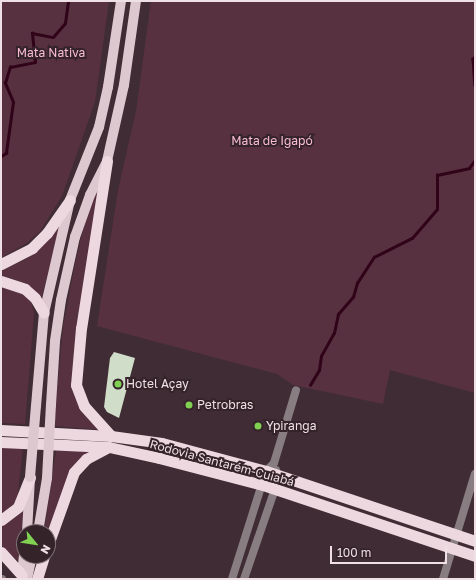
<!DOCTYPE html>
<meta charset="utf-8">
<style>
body{margin:0}
#map{position:relative;width:476px;height:580px;overflow:hidden;background:#402c34;font-family:"Golos Text",sans-serif}
div>[style]{position:absolute}
[style*='--x']{left:calc(var(--x)*1px);top:calc(var(--y)*1px);width:calc(var(--w)*1px);rotate:calc(var(--a)*1deg)}
.green>*{inset:0;background:#573140}
.stream>*{height:2.5px;margin:-1.25px;padding:0 1.25px;transform-origin:1.25px;border-radius:1.25px;background:#300319}
.building>*{inset:0;background:#cfddc9}
.minor>*{height:8px;margin:-4px;padding:0 4px;transform-origin:4px;border-radius:4px;background:#887e82}
.primary>*{height:10px;margin:-5px;padding:0 5px;transform-origin:5px;border-radius:5px;background:#dec8d0}
.trunk>*{height:11px;margin:-5.5px;padding:0 5.5px;transform-origin:5.5px;border-radius:5.5px;background:#eed8e0}
.primary-bridge>*{height:10px;margin:-5px;padding:0 5px;transform-origin:5px;border-radius:5px;background:#dec8d0}
.dots>*{width:11px;height:11px;translate:-50% -50%;box-sizing:border-box;border:2px solid #35232a;border-radius:50%}
span{translate:-50% -50%;white-space:nowrap;text-align:center;line-height:1.15;-webkit-text-stroke:4px #35232a;paint-order:stroke}
.park-label{font-size:12px;color:#f9bcd3}
.poi-label{font-size:12px;color:#eee0e5}
.left{translate:0 -50%;text-align:left}
.street-label{font-size:12px;color:#eee0e5}
.frame{position:absolute;inset:0;border:2px solid #eee0e5;pointer-events:none}
.north{position:absolute;left:16px;top:524px;width:40px;height:40px;box-sizing:border-box;background:#35232a;border:1px solid #7f6f75;border-radius:50%;rotate:120deg;font-size:11px;font-weight:700;line-height:16px;text-align:center;color:#eee0e5}
.north::after{content:'';display:block;margin:auto;width:14px;height:18px;background:#80d051;clip-path:polygon(50% 0,100% 100%,50% 72%,0 100%)}
.scale{position:absolute;left:330px;top:546px;width:117px;height:18px;box-sizing:border-box;border:2px solid #eee0e5;border-top:0;padding-left:5px;font-size:12px;line-height:14px;white-space:nowrap;color:#eee0e5;-webkit-text-stroke:3px #35232a;paint-order:stroke}
</style>
<div id="map">
<div class="green">
<div style="clip-path:polygon(1px 1px,109px 1px,95px 102px,62px 196px,41px 230px,27px 243px,1px 258px)"></div>
<div style="clip-path:polygon(151px 1px,475px 1px,475px 393px,390px 370px,383px 404px,293px 385px,277px 374px,97px 326px,118px 190px,136px 111px)"></div>
<div style="clip-path:polygon(107px 161px,76px 385px,105px 430px,54px 426px,63px 327px,75px 264px,90px 199px)"></div>
<div style="clip-path:polygon(61px 222px,41px 300px,27px 284px,1px 275px,1px 271px,26px 259px,40px 249px)"></div>
<div style="clip-path:polygon(1px 285px,14px 287px,30px 299px,34px 313px,25px 424px,1px 423px)"></div>
<div style="clip-path:polygon(1px 448px,23px 448px,17px 500px,1px 516px)"></div>
<div style="clip-path:polygon(56px 451px,95px 451px,84px 457px,48px 532px,44px 532px)"></div>
<div style="clip-path:polygon(25px 501px,18px 561px,1px 545px,1px 526px,16px 517px)"></div>
</div>
<div class="stream">
<div style="--x:475;--y:57;--w:3;--a:135"></div>
<div style="--x:473;--y:59;--w:26;--a:86"></div>
<div style="--x:1;--y:156;--w:6;--a:-31"></div>
<div style="--x:6;--y:153;--w:51;--a:-82.2"></div>
<div style="--x:13;--y:102;--w:21;--a:-113"></div>
<div style="--x:5;--y:83;--w:17;--a:-73"></div>
<div style="--x:10;--y:67;--w:25;--a:-11"></div>
<div style="--x:35;--y:62;--w:29;--a:-96"></div>
<div style="--x:32;--y:33;--w:21;--a:11"></div>
<div style="--x:53;--y:37;--w:18;--a:-49"></div>
<div style="--x:65;--y:23;--w:22;--a:-82"></div>
<div style="--x:310;--y:385;--w:17;--a:-59"></div>
<div style="--x:319;--y:370;--w:14;--a:-82"></div>
<div style="--x:321;--y:356;--w:26;--a:-61"></div>
<div style="--x:334;--y:333;--w:19;--a:-78"></div>
<div style="--x:338;--y:314;--w:23;--a:-49"></div>
<div style="--x:353;--y:297;--w:15;--a:-74"></div>
<div style="--x:357;--y:283;--w:31;--a:-57"></div>
<div style="--x:374;--y:257;--w:42;--a:-26.6"></div>
<div style="--x:412;--y:238;--w:38;--a:-49"></div>
<div style="--x:437;--y:209;--w:34;--a:-90"></div>
<div style="--x:437;--y:175;--w:33;--a:-12"></div>
<div style="--x:469;--y:168;--w:10;--a:-53"></div>
</div>
<div class="building">
<div style="clip-path:polygon(114px 352px,135px 358px,119px 418px,107px 412px,104px 407px,110px 358px)"></div>
</div>
<div class="minor">
<div style="--x:1;--y:579;--w:1;--a:0"></div>
<div style="--x:232;--y:579;--w:113;--a:-72.5"></div>
<div style="--x:266;--y:471;--w:11;--a:-45"></div>
<div style="--x:274;--y:463;--w:76;--a:-73.2"></div>
<div style="--x:244;--y:579;--w:95;--a:-71"></div>
<div style="--x:275;--y:489;--w:19;--a:-87"></div>
<div style="--x:443;--y:579;--w:110;--a:-73.1"></div>
</div>
<div class="primary">
<div style="--x:51;--y:405;--w:64;--a:-86.4"></div>
<div style="--x:55;--y:341;--w:41;--a:-81.7"></div>
<div style="--x:61;--y:300;--w:65;--a:-77.5"></div>
<div style="--x:75;--y:237;--w:45;--a:-70.3"></div>
<div style="--x:90;--y:195;--w:38;--a:-63"></div>
<div style="--x:107;--y:161;--w:78;--a:-77.4"></div>
<div style="--x:124;--y:85;--w:85;--a:-81.9"></div>
<div style="--x:36;--y:406;--w:93;--a:-85.1"></div>
<div style="--x:44;--y:313;--w:116;--a:-77"></div>
<div style="--x:70;--y:200;--w:79;--a:-68.3"></div>
<div style="--x:99;--y:127;--w:41;--a:-77.3"></div>
<div style="--x:108;--y:87;--w:87;--a:-81.4"></div>
<div style="--x:27;--y:532;--w:53;--a:-86.8"></div>
<div style="--x:38;--y:532;--w:55;--a:-80.5"></div>
<div style="--x:22;--y:574;--w:18;--a:-84"></div>
<div style="--x:27;--y:579;--w:24;--a:-78"></div>
</div>
<div class="trunk">
<div style="--x:107;--y:161;--w:169;--a:98.8"></div>
<div style="--x:81;--y:328;--w:57;--a:95"></div>
<div style="--x:76;--y:385;--w:22;--a:69"></div>
<div style="--x:84;--y:406;--w:40;--a:48"></div>
<div style="--x:1;--y:264;--w:35;--a:-27"></div>
<div style="--x:32;--y:248;--w:21;--a:-45"></div>
<div style="--x:47;--y:233;--w:40;--a:-55.1"></div>
<div style="--x:1;--y:281;--w:25;--a:18"></div>
<div style="--x:25;--y:289;--w:13;--a:42"></div>
<div style="--x:35;--y:298;--w:17;--a:59"></div>
<div style="--x:1;--y:430;--w:110;--a:3.1"></div>
<div style="--x:111;--y:436;--w:51;--a:7.8"></div>
<div style="--x:162;--y:443;--w:108;--a:15.1"></div>
<div style="--x:266;--y:471;--w:220;--a:18.5"></div>
<div style="--x:1;--y:442;--w:108;--a:2.7"></div>
<div style="--x:109;--y:447;--w:51;--a:12.4"></div>
<div style="--x:159;--y:458;--w:107;--a:14.6"></div>
<div style="--x:263;--y:485;--w:224;--a:18.5"></div>
<div style="--x:1;--y:520;--w:21;--a:-37"></div>
<div style="--x:18;--y:507;--w:32;--a:-68"></div>
<div style="--x:48;--y:545;--w:77;--a:-70.4"></div>
<div style="--x:74;--y:472;--w:18;--a:-47"></div>
<div style="--x:86;--y:459;--w:24;--a:-28"></div>
<div style="--x:1;--y:552;--w:31;--a:48"></div>
<div style="--x:37;--y:579;--w:24;--a:-73"></div>
</div>
<div class="primary-bridge">
<div style="--x:30;--y:477;--w:71;--a:-85.2"></div>
<div style="--x:47;--y:478;--w:73;--a:-86.9"></div>
</div>
<div class="dots">
<div style="left:118px;top:384px;background:#80d051"></div>
<div style="left:189px;top:405px;background:#80d051"></div>
<div style="left:258px;top:426px;background:#80d051"></div>
</div>
<div class="park-label">
<span style="left:51px;top:53px">Mata Nativa</span>
<span style="left:272px;top:141px">Mata de Igapó</span>
</div>
<div class="poi-label">
<span class="left" style="left:126px;top:384px">Hotel Açay</span>
<span class="left" style="left:197px;top:405px">Petrobras</span>
<span class="left" style="left:266px;top:426px">Ypiranga</span>
</div>
<div class="street-label">
<span style="left:222px;top:463px;rotate:15deg">Rodovia Santarém-Cuiabá</span>
</div>
<div class="frame"></div>
<div class="north">N</div>
<div class="scale">100 m</div>
</div>
